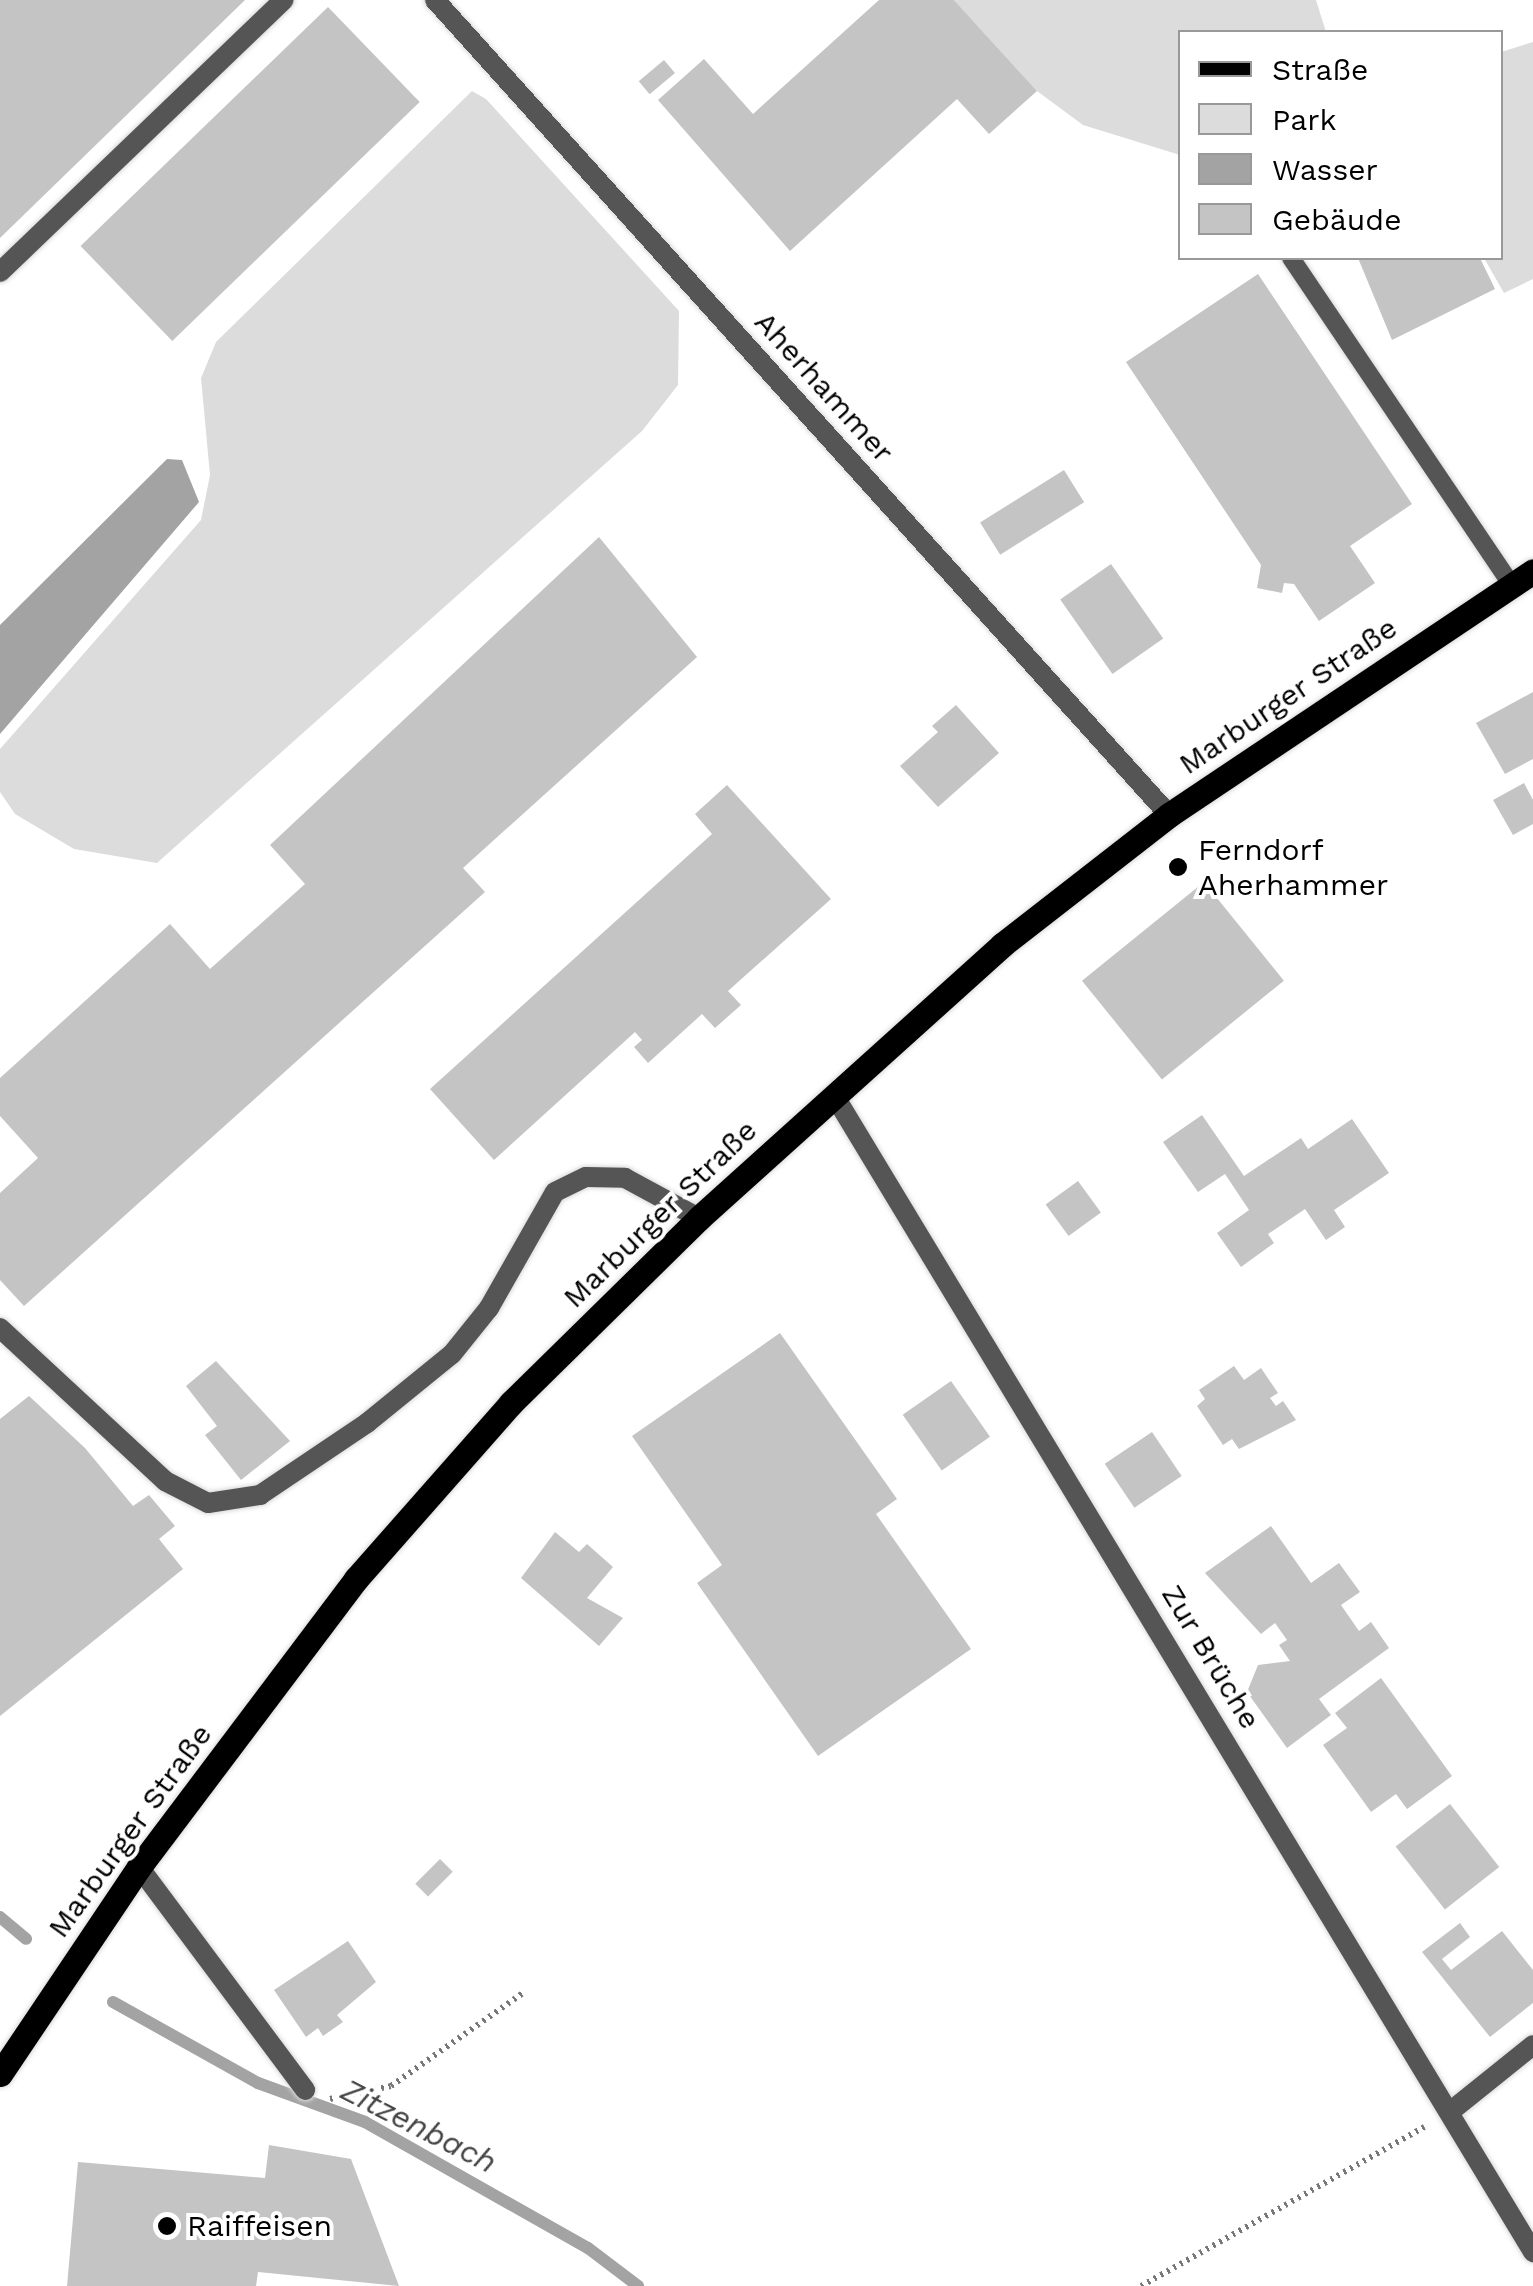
<!DOCTYPE html>
<meta charset="utf-8">
<style>
body{margin:0}
#map{position:relative;width:1533px;height:2286px;overflow:hidden;background:#fff;font-family:"Work Sans",sans-serif}
div>[style]{position:absolute}
[style*='--x']{left:calc(var(--x)*1px);top:calc(var(--y)*1px);width:calc(var(--w)*1px);rotate:calc(var(--a)*1deg)}
.green>*{inset:0;background:#dcdcdc}
.water>*{inset:0;background:#a3a3a3}
.stream>*{height:12px;margin:-6px;padding:0 6px;transform-origin:6px;border-radius:6px;background:#a3a3a3}
.building>*{inset:0;background:#c4c4c4;transform-origin:0 0}
.path>*{height:6px;margin-top:-3px;transform-origin:0;background:repeating-linear-gradient(90deg,#777 0 2.5px,transparent 0 7.5px)}
.roads{filter:drop-shadow(0 0 2px #dbdbdb) drop-shadow(0 0 2px #dbdbdb)}
.lane>*{height:18px;margin:-9px;padding:0 9px;transform-origin:9px;border-radius:9px;background:#555}
.street>*{height:20px;margin:-10px;padding:0 10px;transform-origin:10px;border-radius:10px;background:#555}
.primary>*{height:25px;margin:-12.5px;padding:0 12.5px;transform-origin:12.5px;border-radius:12.5px;background:#000}
.dots>*{width:28px;height:28px;translate:-50% -50%;box-sizing:border-box;border:5px solid #fff;border-radius:50%}
span{translate:-50% -50%;white-space:nowrap;text-align:center;line-height:1.15;-webkit-text-stroke:8px #fff;paint-order:stroke}
.street-label{font-size:30px;color:#000}
.poi-label{font-size:30px;color:#000}
.left{translate:0 -50%;text-align:left}
.water-label{font-size:32px;color:#444;font-style:italic}
.legend{position:absolute;left:1178px;top:30px;width:325px;height:230px;box-sizing:border-box;background:#fff;border:2px solid #999;margin:0;padding:12px 18px;list-style:none;font-size:30px;color:#000}
.legend li{display:flex;align-items:center;gap:20px;height:50px}
.legend b{width:50px;border:2px solid #999}
</style>
<div id="map">
<div class="green">
<div style="clip-path:polygon(954px 0,1316px 0,1326px 32px,1180px 32px,1180px 155px,1083px 125px,1037px 91px)"></div>
<div style="clip-path:polygon(1533px 42px,1533px 279px,1504px 293px,1484px 258px,1500px 258px,1501px 52px)"></div>
<div style="clip-path:polygon(472px 91px,486px 99px,679px 311px,678px 385px,642px 431px,157px 863px,74px 849px,15px 814px,0 792px,0 749px,201px 520px,210px 475px,201px 378px,216px 342px)"></div>
</div>
<div class="water">
<div style="clip-path:polygon(167px 459px,182px 460px,199px 502px,0 734px,0 625px)"></div>
</div>
<div class="stream">
<div style="--x:0;--y:1917;--w:34;--a:40"></div>
<div style="--x:113;--y:2002;--w:166;--a:29.2"></div>
<div style="--x:258;--y:2083;--w:114;--a:20"></div>
<div style="--x:365;--y:2122;--w:256;--a:29.5"></div>
<div style="--x:588;--y:2248;--w:63;--a:37.2"></div>
</div>
<div class="building">
<div style="clip-path:polygon(0 0,245px 0,0 238px)"></div>
<div style="clip-path:polygon(879px 0,954px 0,1037px 91px,989px 134px,957px 99px,790px 251px,658px 100px,704px 59px,753px 114px)"></div>
<div style="left:328px;top:7px;width:132px;height:344px;rotate:46deg"></div>
<div style="left:664px;top:60px;width:17px;height:33px;rotate:50deg"></div>
<div style="clip-path:polygon(1358px 258px,1480px 258px,1495px 289px,1392px 340px)"></div>
<div style="clip-path:polygon(1258px 274px,1412px 504px,1350px 546px,1375px 583px,1319px 621px,1294px 584px,1284px 583px,1282px 593px,1257px 588px,1261px 565px,1126px 362px)"></div>
<div style="left:1064px;top:470px;width:38px;height:99px;rotate:58deg"></div>
<div style="clip-path:polygon(599px 537px,697px 657px,463px 868px,485px 892px,24px 1306px,0 1280px,0 1193px,38px 1158px,0 1116px,0 1078px,170px 924px,210px 969px,305px 884px,270px 845px)"></div>
<div style="left:1111px;top:564px;width:91px;height:62px;rotate:55deg"></div>
<div style="clip-path:polygon(1533px 692px,1533px 759px,1505px 774px,1476px 723px)"></div>
<div style="clip-path:polygon(956px 705px,999px 753px,938px 807px,900px 766px,938px 732px,932px 726px)"></div>
<div style="clip-path:polygon(1524px 783px,1533px 800px,1533px 824px,1513px 835px,1493px 800px)"></div>
<div style="clip-path:polygon(727px 785px,831px 899px,728px 991px,741px 1005px,715px 1028px,702px 1014px,648px 1063px,634px 1047px,642px 1040px,635px 1032px,494px 1160px,430px 1089px,712px 834px,695px 814px)"></div>
<div style="left:1204px;top:882px;width:127px;height:157px;rotate:51deg"></div>
<div style="clip-path:polygon(1202px 1115px,1244px 1176px,1301px 1138px,1308px 1149px,1352px 1119px,1389px 1173px,1334px 1210px,1345px 1227px,1326px 1240px,1305px 1209px,1268px 1234px,1274px 1243px,1241px 1267px,1217px 1233px,1249px 1210px,1225px 1174px,1198px 1192px,1163px 1142px)"></div>
<div style="left:1078px;top:1181px;width:39px;height:40px;rotate:54deg"></div>
<div style="clip-path:polygon(780px 1333px,897px 1499px,876px 1514px,971px 1649px,818px 1756px,697px 1583px,722px 1565px,632px 1436px)"></div>
<div style="clip-path:polygon(216px 1361px,290px 1441px,241px 1480px,205px 1435px,217px 1426px,186px 1386px)"></div>
<div style="clip-path:polygon(1234px 1366px,1244px 1380px,1261px 1368px,1278px 1393px,1270px 1398px,1276px 1406px,1283px 1401px,1296px 1420px,1239px 1449px,1232px 1439px,1223px 1445px,1197px 1406px,1205px 1399px,1199px 1390px)"></div>
<div style="left:951px;top:1381px;width:68px;height:59px;rotate:55deg"></div>
<div style="clip-path:polygon(29px 1396px,85px 1448px,133px 1506px,149px 1495px,175px 1526px,159px 1539px,183px 1569px,0 1716px,0 1419px)"></div>
<div style="left:1152px;top:1432px;width:53px;height:57px;rotate:56deg"></div>
<div style="clip-path:polygon(1271px 1526px,1311px 1583px,1339px 1563px,1360px 1592px,1341px 1605px,1359px 1631px,1371px 1622px,1389px 1648px,1319px 1699px,1331px 1715px,1287px 1748px,1247px 1692px,1258px 1665px,1290px 1661px,1279px 1645px,1287px 1640px,1275px 1623px,1261px 1634px,1205px 1573px)"></div>
<div style="clip-path:polygon(555px 1532px,579px 1552px,587px 1544px,613px 1567px,587px 1598px,623px 1618px,599px 1646px,521px 1578px)"></div>
<div style="clip-path:polygon(1381px 1678px,1452px 1776px,1407px 1809px,1396px 1794px,1371px 1812px,1323px 1745px,1347px 1728px,1335px 1713px)"></div>
<div style="left:1450px;top:1804px;width:80px;height:69px;rotate:52deg"></div>
<div style="left:440px;top:1859px;width:18px;height:35px;rotate:45deg"></div>
<div style="clip-path:polygon(1460px 1923px,1470px 1937px,1442px 1959px,1451px 1970px,1502px 1931px,1533px 1970px,1533px 2003px,1490px 2037px,1422px 1952px)"></div>
<div style="clip-path:polygon(348px 1941px,376px 1982px,337px 2015px,343px 2022px,323px 2036px,318px 2028px,306px 2037px,274px 1990px)"></div>
<div style="clip-path:polygon(269px 2145px,351px 2159px,399px 2286px,258px 2272px,256px 2286px,67px 2286px,78px 2162px,265px 2178px)"></div>
</div>
<div class="path">
<div style="--x:330;--y:2099;--w:62;--a:-12"></div>
<div style="--x:391;--y:2086;--w:161;--a:-35.2"></div>
<div style="--x:1141;--y:2286;--w:325;--a:-29.3"></div>
</div>
<div class="roads">
<div class="lane">
<div style="--x:1291;--y:258;--w:393;--a:56"></div>
</div>
<div class="street">
<div style="--x:435;--y:0;--w:1097;--a:47.99"></div>
<div style="--x:0;--y:272;--w:393;--a:-43.8"></div>
<div style="--x:834;--y:1095;--w:1352;--a:58.86"></div>
<div style="--x:0;--y:1328;--w:225;--a:42.8"></div>
<div style="--x:165;--y:1481;--w:48;--a:27.1"></div>
<div style="--x:208;--y:1503;--w:53;--a:-8.7"></div>
<div style="--x:260;--y:1495;--w:129;--a:-33.9"></div>
<div style="--x:367;--y:1423;--w:109;--a:-39.1"></div>
<div style="--x:452;--y:1354;--w:59;--a:-51.2"></div>
<div style="--x:489;--y:1308;--w:133;--a:-60.4"></div>
<div style="--x:555;--y:1192;--w:34;--a:-26"></div>
<div style="--x:586;--y:1177;--w:39;--a:1"></div>
<div style="--x:625;--y:1178;--w:84;--a:28.4"></div>
<div style="--x:139;--y:1867;--w:278;--a:53.3"></div>
<div style="--x:1451;--y:2111;--w:105;--a:-38.8"></div>
</div>
<div class="primary">
<div style="--x:0;--y:2074;--w:249;--a:-56.1"></div>
<div style="--x:139;--y:1867;--w:361;--a:-53"></div>
<div style="--x:356;--y:1579;--w:235;--a:-48.6"></div>
<div style="--x:511;--y:1403;--w:264;--a:-44.5"></div>
<div style="--x:699;--y:1218;--w:408;--a:-42"></div>
<div style="--x:1002;--y:945;--w:212;--a:-37.9"></div>
<div style="--x:1169;--y:815;--w:438;--a:-33.8"></div>
</div>
</div>
<div class="dots">
<div style="left:1178px;top:867px;background:#000"></div>
<div style="left:167px;top:2226px;background:#000"></div>
</div>
<div class="street-label">
<span style="left:824px;top:387px;rotate:48deg">Aherhammer</span>
<span style="left:1288px;top:696px;rotate:-34deg">Marburger Straße</span>
<span style="left:660px;top:1214px;rotate:-44deg">Marburger Straße</span>
<span style="left:1211px;top:1657px;rotate:59deg">Zur Brüche</span>
<span style="left:130px;top:1831px;rotate:-54deg">Marburger Straße</span>
</div>
<div class="poi-label">
<span class="left" style="left:1198px;top:867px">Ferndorf<br>Aherhammer</span>
<span class="left" style="left:187px;top:2226px">Raiffeisen</span>
</div>
<div class="water-label">
<span style="left:419px;top:2126px;rotate:27deg">Zitzenbach</span>
</div>
<ul class="legend">
<li><b style="height:12px;background:#000"></b>Straße</li>
<li><b style="height:28px;background:#dcdcdc"></b>Park</li>
<li><b style="height:28px;background:#a3a3a3"></b>Wasser</li>
<li><b style="height:28px;background:#c4c4c4"></b>Gebäude</li>
</ul>
</div>
